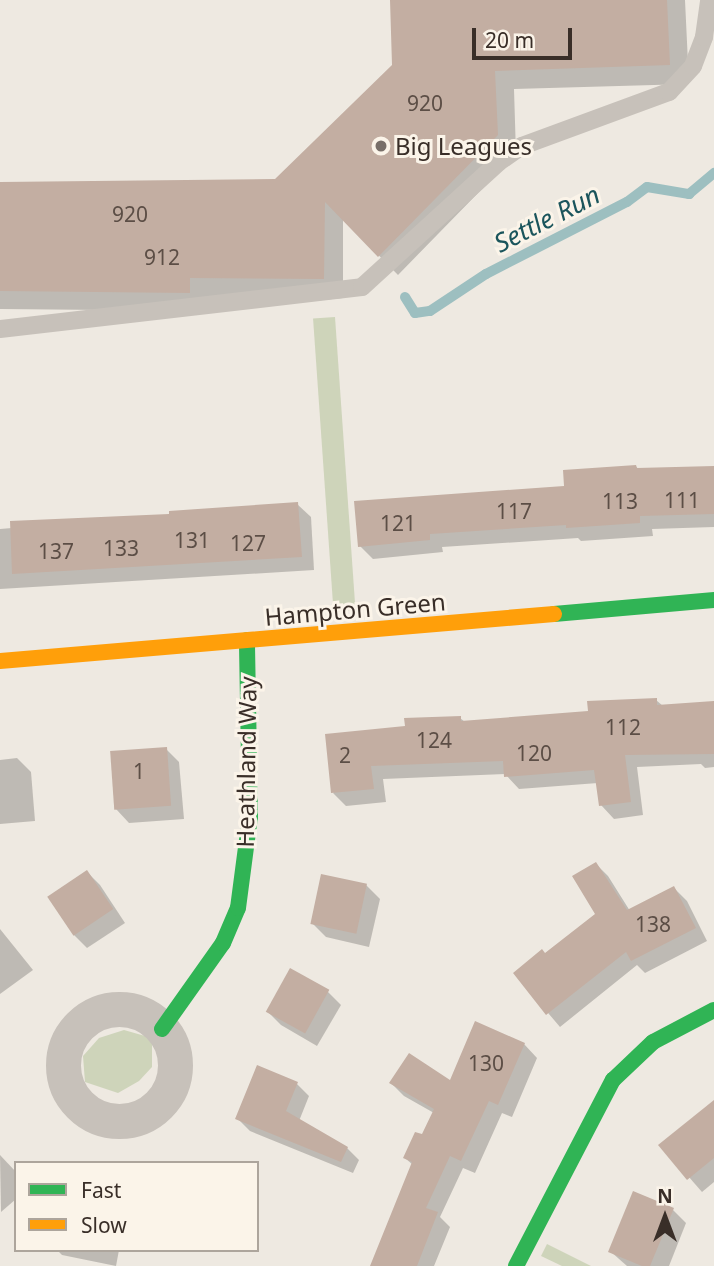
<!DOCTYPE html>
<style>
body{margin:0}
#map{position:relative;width:714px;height:1266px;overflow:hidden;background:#eee9e1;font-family:"Noto Sans",sans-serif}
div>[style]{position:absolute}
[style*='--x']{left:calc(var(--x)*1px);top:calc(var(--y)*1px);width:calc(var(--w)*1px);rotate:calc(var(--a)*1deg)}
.green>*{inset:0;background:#ced4ba;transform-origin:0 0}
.shadow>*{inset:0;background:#0003}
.stream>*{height:10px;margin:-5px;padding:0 5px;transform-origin:5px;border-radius:5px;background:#9dbfc0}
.building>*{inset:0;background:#c3aea2;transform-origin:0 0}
.lane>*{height:18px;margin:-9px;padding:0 9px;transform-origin:9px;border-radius:9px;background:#c7c1ba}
.street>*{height:35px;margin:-17.5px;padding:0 17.5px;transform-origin:17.5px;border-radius:17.5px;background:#c7c1ba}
.street>.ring{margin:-17.5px;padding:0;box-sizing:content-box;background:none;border:35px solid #c7c1ba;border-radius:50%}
.fast>*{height:16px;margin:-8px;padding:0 8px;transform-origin:8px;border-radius:8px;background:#30b455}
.slow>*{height:16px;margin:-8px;padding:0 8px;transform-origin:8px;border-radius:8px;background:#ff9f0a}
.dots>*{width:19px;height:19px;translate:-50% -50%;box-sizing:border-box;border:4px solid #fbf4e9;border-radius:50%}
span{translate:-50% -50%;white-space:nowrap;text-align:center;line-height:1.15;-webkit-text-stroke:6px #fbf4e9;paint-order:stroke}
.number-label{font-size:21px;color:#5c4e46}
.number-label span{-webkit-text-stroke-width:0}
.poi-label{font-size:24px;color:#392e28}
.left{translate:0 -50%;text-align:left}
.street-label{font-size:24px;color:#392e28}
.water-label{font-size:26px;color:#1b555c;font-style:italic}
.legend{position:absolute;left:14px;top:1161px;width:245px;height:91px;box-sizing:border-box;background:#fbf4e9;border:2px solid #ada59c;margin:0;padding:9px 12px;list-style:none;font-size:21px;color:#392e28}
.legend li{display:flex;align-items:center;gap:14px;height:35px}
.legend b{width:35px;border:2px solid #ada59c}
.north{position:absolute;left:630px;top:1182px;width:70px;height:70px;-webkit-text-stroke:5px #fbf4e9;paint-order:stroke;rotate:0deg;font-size:19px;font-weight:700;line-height:28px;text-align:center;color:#392e28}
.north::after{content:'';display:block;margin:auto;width:24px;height:32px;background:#392e28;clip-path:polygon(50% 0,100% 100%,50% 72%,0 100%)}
.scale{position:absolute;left:472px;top:28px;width:100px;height:32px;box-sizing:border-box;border:4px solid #392e28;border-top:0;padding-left:9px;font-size:21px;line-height:24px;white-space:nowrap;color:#392e28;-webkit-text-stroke:5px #fbf4e9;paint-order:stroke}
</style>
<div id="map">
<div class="green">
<div style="left:335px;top:317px;width:294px;height:22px;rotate:86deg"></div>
<div style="clip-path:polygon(124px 1030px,152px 1038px,152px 1067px,139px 1081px,118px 1093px,85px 1082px,83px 1056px,99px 1038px)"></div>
<div style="clip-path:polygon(547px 1244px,591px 1266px,562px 1266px,541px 1256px)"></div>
</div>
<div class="shadow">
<div style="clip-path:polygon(392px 0,685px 0,689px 84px,514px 89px,516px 154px,398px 275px,343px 219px,343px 298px,209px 311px,0 309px,0 184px,276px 180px,394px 66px)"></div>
<div style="clip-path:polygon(636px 467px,639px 469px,714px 468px,714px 527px,652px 529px,653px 536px,581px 541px,578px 538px,442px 547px,443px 552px,373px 559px,360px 546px)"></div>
<div style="clip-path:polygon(297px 504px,311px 517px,314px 570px,0 589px,0 529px)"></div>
<div style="clip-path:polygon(656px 700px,663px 706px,714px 703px,714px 767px,705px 768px,701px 764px,637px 767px,643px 815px,614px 819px,601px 805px,598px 783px,519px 789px,505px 774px,383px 779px,386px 802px,346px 806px,333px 793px,406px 728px,460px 718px,465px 722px,589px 712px)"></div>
<div style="clip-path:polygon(166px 749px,179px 762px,184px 819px,129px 823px,116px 809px)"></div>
<div style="clip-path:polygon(17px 758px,31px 772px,35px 821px,0 824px,0 760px)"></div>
<div style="clip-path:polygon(596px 864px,608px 876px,630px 911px,674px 888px,687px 901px,707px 941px,645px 973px,637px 965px,560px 1027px,515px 974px,545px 955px,598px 914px)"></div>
<div style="clip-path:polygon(87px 872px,100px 885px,125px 923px,87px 948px,74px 935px)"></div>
<div style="clip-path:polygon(366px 885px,380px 899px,369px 947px,326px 937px,312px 923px)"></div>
<div style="clip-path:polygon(0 929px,33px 970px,0 994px)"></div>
<div style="clip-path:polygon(327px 991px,341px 1005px,317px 1046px,281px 1025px,267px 1011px)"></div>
<div style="clip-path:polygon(524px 1044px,537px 1058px,512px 1117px,502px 1113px,475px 1173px,463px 1168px,440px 1217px,450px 1227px,434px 1266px,379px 1266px,413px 1165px,405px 1158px,422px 1137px,434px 1113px,404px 1096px,391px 1083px,451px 1082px)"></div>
<div style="clip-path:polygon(297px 1084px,309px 1096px,299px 1121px,347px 1148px,359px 1160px,353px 1173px,250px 1131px,237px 1118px)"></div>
<div style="clip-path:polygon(714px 1113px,714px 1182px,702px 1192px,661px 1145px)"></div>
<div style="clip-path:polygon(0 1155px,16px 1172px,16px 1199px,1px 1212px)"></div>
<div style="clip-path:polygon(673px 1210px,686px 1223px,669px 1266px,627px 1266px,610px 1251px)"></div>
<div style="clip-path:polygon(57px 1250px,119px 1250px,116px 1266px,62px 1255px)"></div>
</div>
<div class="stream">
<div style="--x:405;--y:297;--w:19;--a:58"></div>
<div style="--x:415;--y:313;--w:15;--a:-8"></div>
<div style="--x:430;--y:311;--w:67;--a:-33.5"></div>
<div style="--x:486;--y:274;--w:158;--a:-27.1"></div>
<div style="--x:627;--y:202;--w:25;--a:-37"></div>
<div style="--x:647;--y:187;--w:43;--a:9.5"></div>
<div style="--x:689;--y:194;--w:33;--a:-40"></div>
</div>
<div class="building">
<div style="clip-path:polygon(390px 0,667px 0,670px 65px,495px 71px,498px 135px,378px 257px,325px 202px,324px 279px,190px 278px,190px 293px,0 291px,0 182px,275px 179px,392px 65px)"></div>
<div style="clip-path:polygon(636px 465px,637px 468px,714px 466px,714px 514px,640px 516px,640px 523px,566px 528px,566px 525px,430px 534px,430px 540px,358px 547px,354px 501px,564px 486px,563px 470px)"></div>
<div style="clip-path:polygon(298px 502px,302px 557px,12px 574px,10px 521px,169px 514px,169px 511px)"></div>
<div style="clip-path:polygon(657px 698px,657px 705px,714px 701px,714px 754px,625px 755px,631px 802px,599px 806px,594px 770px,504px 777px,503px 761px,371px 766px,374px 789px,331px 793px,325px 734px,405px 726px,404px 718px,461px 716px,461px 721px,588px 711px,587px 701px)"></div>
<div style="left:167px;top:747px;width:59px;height:57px;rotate:86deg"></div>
<div style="clip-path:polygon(596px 862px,627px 910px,674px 886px,696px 928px,631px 961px,626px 952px,546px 1015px,513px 973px,542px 949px,545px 953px,595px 914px,572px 876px)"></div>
<div style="left:87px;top:870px;width:47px;height:48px;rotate:56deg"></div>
<div style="left:321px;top:874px;width:47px;height:51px;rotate:12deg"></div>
<div style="left:290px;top:968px;width:45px;height:50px;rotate:29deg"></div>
<div style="clip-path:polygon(475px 1021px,525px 1043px,498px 1105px,489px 1101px,461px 1161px,450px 1156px,426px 1208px,438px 1212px,417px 1266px,370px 1266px,412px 1162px,403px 1158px,415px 1132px,422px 1134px,434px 1109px,389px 1083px,409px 1053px,450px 1080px)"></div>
<div style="clip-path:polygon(257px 1065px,298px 1082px,286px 1111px,348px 1147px,341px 1162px,235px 1119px)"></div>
<div style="clip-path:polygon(714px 1100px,714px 1158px,687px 1180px,658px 1145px)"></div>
<div style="clip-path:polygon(633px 1191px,674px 1208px,650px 1266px,642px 1266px,608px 1252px)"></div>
</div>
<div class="lane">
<div style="--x:0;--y:329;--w:364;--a:-6.6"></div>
<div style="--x:362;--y:287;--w:185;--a:-42.4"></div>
<div style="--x:499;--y:162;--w:28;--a:-35"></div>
<div style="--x:522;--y:146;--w:157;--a:-20.2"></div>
<div style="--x:669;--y:92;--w:35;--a:-47"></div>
<div style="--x:693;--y:66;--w:31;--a:-69"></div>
<div style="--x:704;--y:37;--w:37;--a:-82"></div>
</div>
<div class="street">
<div class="ring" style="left:63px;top:1009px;width:77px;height:77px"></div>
</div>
<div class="fast">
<div style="--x:554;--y:614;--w:161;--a:-5"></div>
<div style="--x:162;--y:1029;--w:105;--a:-54.7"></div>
<div style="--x:223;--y:943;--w:38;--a:-67"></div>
<div style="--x:238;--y:908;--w:92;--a:-82.5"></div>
<div style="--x:250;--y:817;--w:177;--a:-91"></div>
<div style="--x:516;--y:1266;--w:210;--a:-62.5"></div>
<div style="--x:613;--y:1080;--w:55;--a:-43.5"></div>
<div style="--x:653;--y:1042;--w:69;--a:-27.7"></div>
</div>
<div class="slow">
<div style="--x:0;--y:661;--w:556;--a:-4.85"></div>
</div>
<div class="dots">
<div style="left:381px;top:146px;background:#786f69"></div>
</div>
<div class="number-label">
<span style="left:425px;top:103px">920</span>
<span style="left:130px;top:214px">920</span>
<span style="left:162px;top:257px">912</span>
<span style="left:682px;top:500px">111</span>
<span style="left:620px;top:501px">113</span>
<span style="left:514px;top:511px">117</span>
<span style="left:398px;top:523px">121</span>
<span style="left:192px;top:540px">131</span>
<span style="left:248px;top:543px">127</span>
<span style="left:121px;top:548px">133</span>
<span style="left:56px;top:551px">137</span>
<span style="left:623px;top:727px">112</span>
<span style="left:434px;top:740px">124</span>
<span style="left:534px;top:753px">120</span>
<span style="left:345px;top:755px">2</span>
<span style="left:139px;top:771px">1</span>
<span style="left:653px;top:924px">138</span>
<span style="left:486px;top:1063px">130</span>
</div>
<div class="poi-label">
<span class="left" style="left:395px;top:146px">Big Leagues</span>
</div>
<div class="street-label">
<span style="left:355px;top:609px;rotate:-5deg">Hampton Green</span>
<span style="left:246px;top:762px;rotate:-89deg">Heathland Way</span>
</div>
<div class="water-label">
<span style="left:547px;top:219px;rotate:-27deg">Settle Run</span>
</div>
<ul class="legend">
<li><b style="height:9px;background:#30b455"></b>Fast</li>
<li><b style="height:9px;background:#ff9f0a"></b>Slow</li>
</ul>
<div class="north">N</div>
<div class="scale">20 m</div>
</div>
